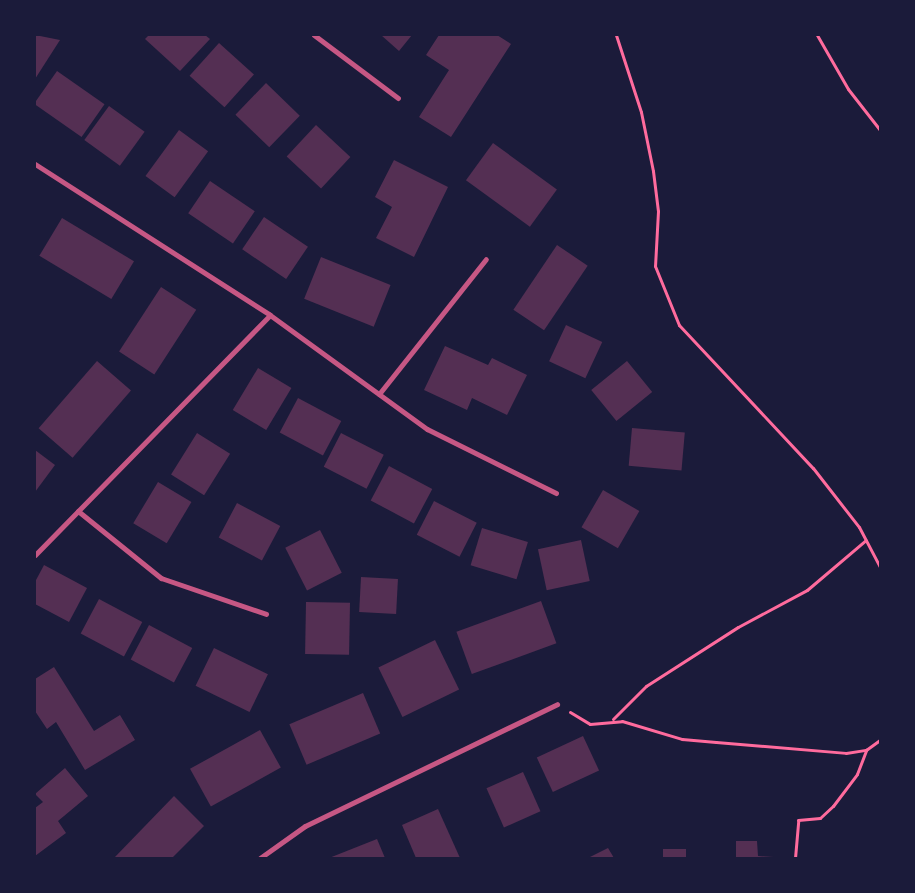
<!DOCTYPE html>
<style>
body{margin:0}
#map{position:relative;width:915px;height:893px;overflow:hidden;background:#1b1b3a;font-family:"Sofia Sans Condensed",sans-serif}
div>[style]{position:absolute}
[style*='--x']{left:calc(var(--x)*1px);top:calc(var(--y)*1px);width:calc(var(--w)*1px);rotate:calc(var(--a)*1deg)}
.building>*{inset:0;background:#542f53;transform-origin:0 0}
.path>*{height:3px;margin:-1.5px;padding:0 1.5px;transform-origin:1.5px;border-radius:1.5px;background:#ff6b9d}
.minor>*{height:5px;margin:-2.5px;padding:0 2.5px;transform-origin:2.5px;border-radius:2.5px;background:#c65784}
span{translate:-50% -50%;white-space:nowrap;text-align:center;line-height:1.15;-webkit-text-stroke:4px #1b1b3a;paint-order:stroke}
.frame{position:absolute;inset:0;border:36px solid #1b1b3a;pointer-events:none}
</style>
<div id="map">
<div class="building">
<div style="clip-path:polygon(35px 35px,60px 40px,35px 79px)"></div>
<div style="clip-path:polygon(149px 35px,205px 35px,210px 39px,180px 71px,145px 39px)"></div>
<div style="clip-path:polygon(381px 35px,412px 35px,399px 51px)"></div>
<div style="clip-path:polygon(439px 35px,497px 35px,511px 44px,451px 137px,419px 117px,449px 70px,426px 55px)"></div>
<div style="left:219px;top:43px;width:47px;height:44px;rotate:42deg"></div>
<div style="left:57px;top:71px;width:58px;height:40px;rotate:35deg"></div>
<div style="left:266px;top:83px;width:47px;height:44px;rotate:44deg"></div>
<div style="left:109px;top:106px;width:44px;height:42px;rotate:36deg"></div>
<div style="left:316px;top:125px;width:47px;height:43px;rotate:43deg"></div>
<div style="left:179px;top:130px;width:36px;height:57px;rotate:36deg"></div>
<div style="left:493px;top:143px;width:79px;height:46px;rotate:36deg"></div>
<div style="clip-path:polygon(394px 160px,448px 187px,414px 257px,376px 238px,392px 207px,375px 197px)"></div>
<div style="left:210px;top:181px;width:54px;height:39px;rotate:34deg"></div>
<div style="left:264px;top:217px;width:53px;height:39px;rotate:34deg"></div>
<div style="left:62px;top:218px;width:84px;height:44px;rotate:31deg"></div>
<div style="left:557px;top:245px;width:37px;height:78px;rotate:34deg"></div>
<div style="left:321px;top:257px;width:75px;height:45px;rotate:22deg"></div>
<div style="left:161px;top:287px;width:42px;height:77px;rotate:33deg"></div>
<div style="left:566px;top:325px;width:40px;height:40px;rotate:25deg"></div>
<div style="clip-path:polygon(445px 346px,488px 365px,492px 358px,527px 375px,507px 415px,472px 398px,467px 410px,424px 390px)"></div>
<div style="left:97px;top:361px;width:45px;height:89px;rotate:41deg"></div>
<div style="left:627px;top:361px;width:40px;height:46px;rotate:51deg"></div>
<div style="left:258px;top:368px;width:39px;height:49px;rotate:31deg"></div>
<div style="left:298px;top:398px;width:49px;height:39px;rotate:28deg"></div>
<div style="left:632px;top:428px;width:53px;height:38px;rotate:5deg"></div>
<div style="left:197px;top:433px;width:39px;height:49px;rotate:32deg"></div>
<div style="left:341px;top:433px;width:48px;height:38px;rotate:27deg"></div>
<div style="clip-path:polygon(35px 450px,55px 465px,35px 492px)"></div>
<div style="left:389px;top:466px;width:49px;height:39px;rotate:28deg"></div>
<div style="left:158px;top:482px;width:39px;height:48px;rotate:31deg"></div>
<div style="left:603px;top:490px;width:42px;height:43px;rotate:30deg"></div>
<div style="left:434px;top:501px;width:48px;height:38px;rotate:27deg"></div>
<div style="left:237px;top:503px;width:49px;height:39px;rotate:28deg"></div>
<div style="left:482px;top:528px;width:48px;height:39px;rotate:17deg"></div>
<div style="left:320px;top:530px;width:48px;height:39px;rotate:63deg"></div>
<div style="left:581px;top:540px;width:42px;height:44px;rotate:78deg"></div>
<div style="clip-path:polygon(44px 565px,87px 588px,69px 622px,35px 604px,35px 582px)"></div>
<div style="left:361px;top:577px;width:37px;height:35px;rotate:3deg"></div>
<div style="left:99px;top:599px;width:49px;height:39px;rotate:28deg"></div>
<div style="left:541px;top:601px;width:45px;height:90px;rotate:70deg"></div>
<div style="left:306px;top:602px;width:44px;height:52px;rotate:1deg"></div>
<div style="left:149px;top:625px;width:49px;height:39px;rotate:28deg"></div>
<div style="left:435px;top:640px;width:55px;height:63px;rotate:64deg"></div>
<div style="left:214px;top:648px;width:60px;height:42px;rotate:26deg"></div>
<div style="clip-path:polygon(54px 667px,94px 731px,120px 715px,135px 740px,85px 770px,56px 722px,47px 729px,35px 711px,35px 679px)"></div>
<div style="left:363px;top:693px;width:44px;height:80px;rotate:67deg"></div>
<div style="left:260px;top:730px;width:43px;height:80px;rotate:61deg"></div>
<div style="left:583px;top:736px;width:38px;height:51px;rotate:65deg"></div>
<div style="clip-path:polygon(65px 768px,88px 796px,58px 821px,66px 833px,35px 856px,35px 808px,43px 802px,35px 794px)"></div>
<div style="left:523px;top:772px;width:43px;height:40px;rotate:66deg"></div>
<div style="clip-path:polygon(174px 796px,204px 826px,172px 858px,114px 858px)"></div>
<div style="clip-path:polygon(438px 809px,460px 858px,416px 858px,402px 825px)"></div>
<div style="clip-path:polygon(377px 839px,385px 858px,329px 858px)"></div>
<div style="clip-path:polygon(736px 841px,757px 841px,758px 856px,789px 858px,736px 858px)"></div>
<div style="clip-path:polygon(608px 848px,614px 858px,588px 858px)"></div>
<div style="left:663px;top:849px;width:23px;height:9px"></div>
</div>
<div class="path">
<div style="--x:616;--y:35;--w:81;--a:72"></div>
<div style="--x:641;--y:112;--w:60;--a:78.5"></div>
<div style="--x:653;--y:171;--w:40;--a:82.9"></div>
<div style="--x:658;--y:211;--w:55;--a:93.1"></div>
<div style="--x:655;--y:266;--w:64;--a:67.9"></div>
<div style="--x:679;--y:325;--w:196;--a:46.9"></div>
<div style="--x:813;--y:468;--w:75;--a:52.1"></div>
<div style="--x:859;--y:527;--w:45;--a:62.3"></div>
<div style="--x:817;--y:35;--w:62;--a:60.1"></div>
<div style="--x:848;--y:89;--w:52;--a:52"></div>
<div style="--x:570;--y:712;--w:23;--a:31"></div>
<div style="--x:590;--y:724;--w:32;--a:-5"></div>
<div style="--x:622;--y:721;--w:63;--a:16.7"></div>
<div style="--x:682;--y:739;--w:34;--a:5"></div>
<div style="--x:716;--y:742;--w:130;--a:4.8"></div>
<div style="--x:846;--y:753;--w:20;--a:-9"></div>
<div style="--x:866;--y:750;--w:17;--a:-36"></div>
<div style="--x:613;--y:719;--w:47;--a:-45"></div>
<div style="--x:646;--y:686;--w:109;--a:-32.7"></div>
<div style="--x:738;--y:627;--w:78;--a:-28.2"></div>
<div style="--x:807;--y:590;--w:77;--a:-40.3"></div>
<div style="--x:795;--y:858;--w:38;--a:-85"></div>
<div style="--x:798;--y:820;--w:22;--a:-5"></div>
<div style="--x:820;--y:818;--w:18;--a:-43"></div>
<div style="--x:833;--y:806;--w:40;--a:-53"></div>
<div style="--x:857;--y:774;--w:26;--a:-69"></div>
</div>
<div class="minor">
<div style="--x:314;--y:35;--w:105;--a:36.9"></div>
<div style="--x:35;--y:164;--w:279;--a:32.7"></div>
<div style="--x:270;--y:315;--w:194;--a:36"></div>
<div style="--x:427;--y:429;--w:144;--a:26.4"></div>
<div style="--x:379;--y:394;--w:172;--a:-51.6"></div>
<div style="--x:78;--y:511;--w:107;--a:38.9"></div>
<div style="--x:161;--y:578;--w:111;--a:18.9"></div>
<div style="--x:35;--y:555;--w:336;--a:-45.6"></div>
<div style="--x:260;--y:858;--w:55;--a:-35.4"></div>
<div style="--x:305;--y:826;--w:280;--a:-25.8"></div>
</div>
<div class="frame"></div>
</div>
